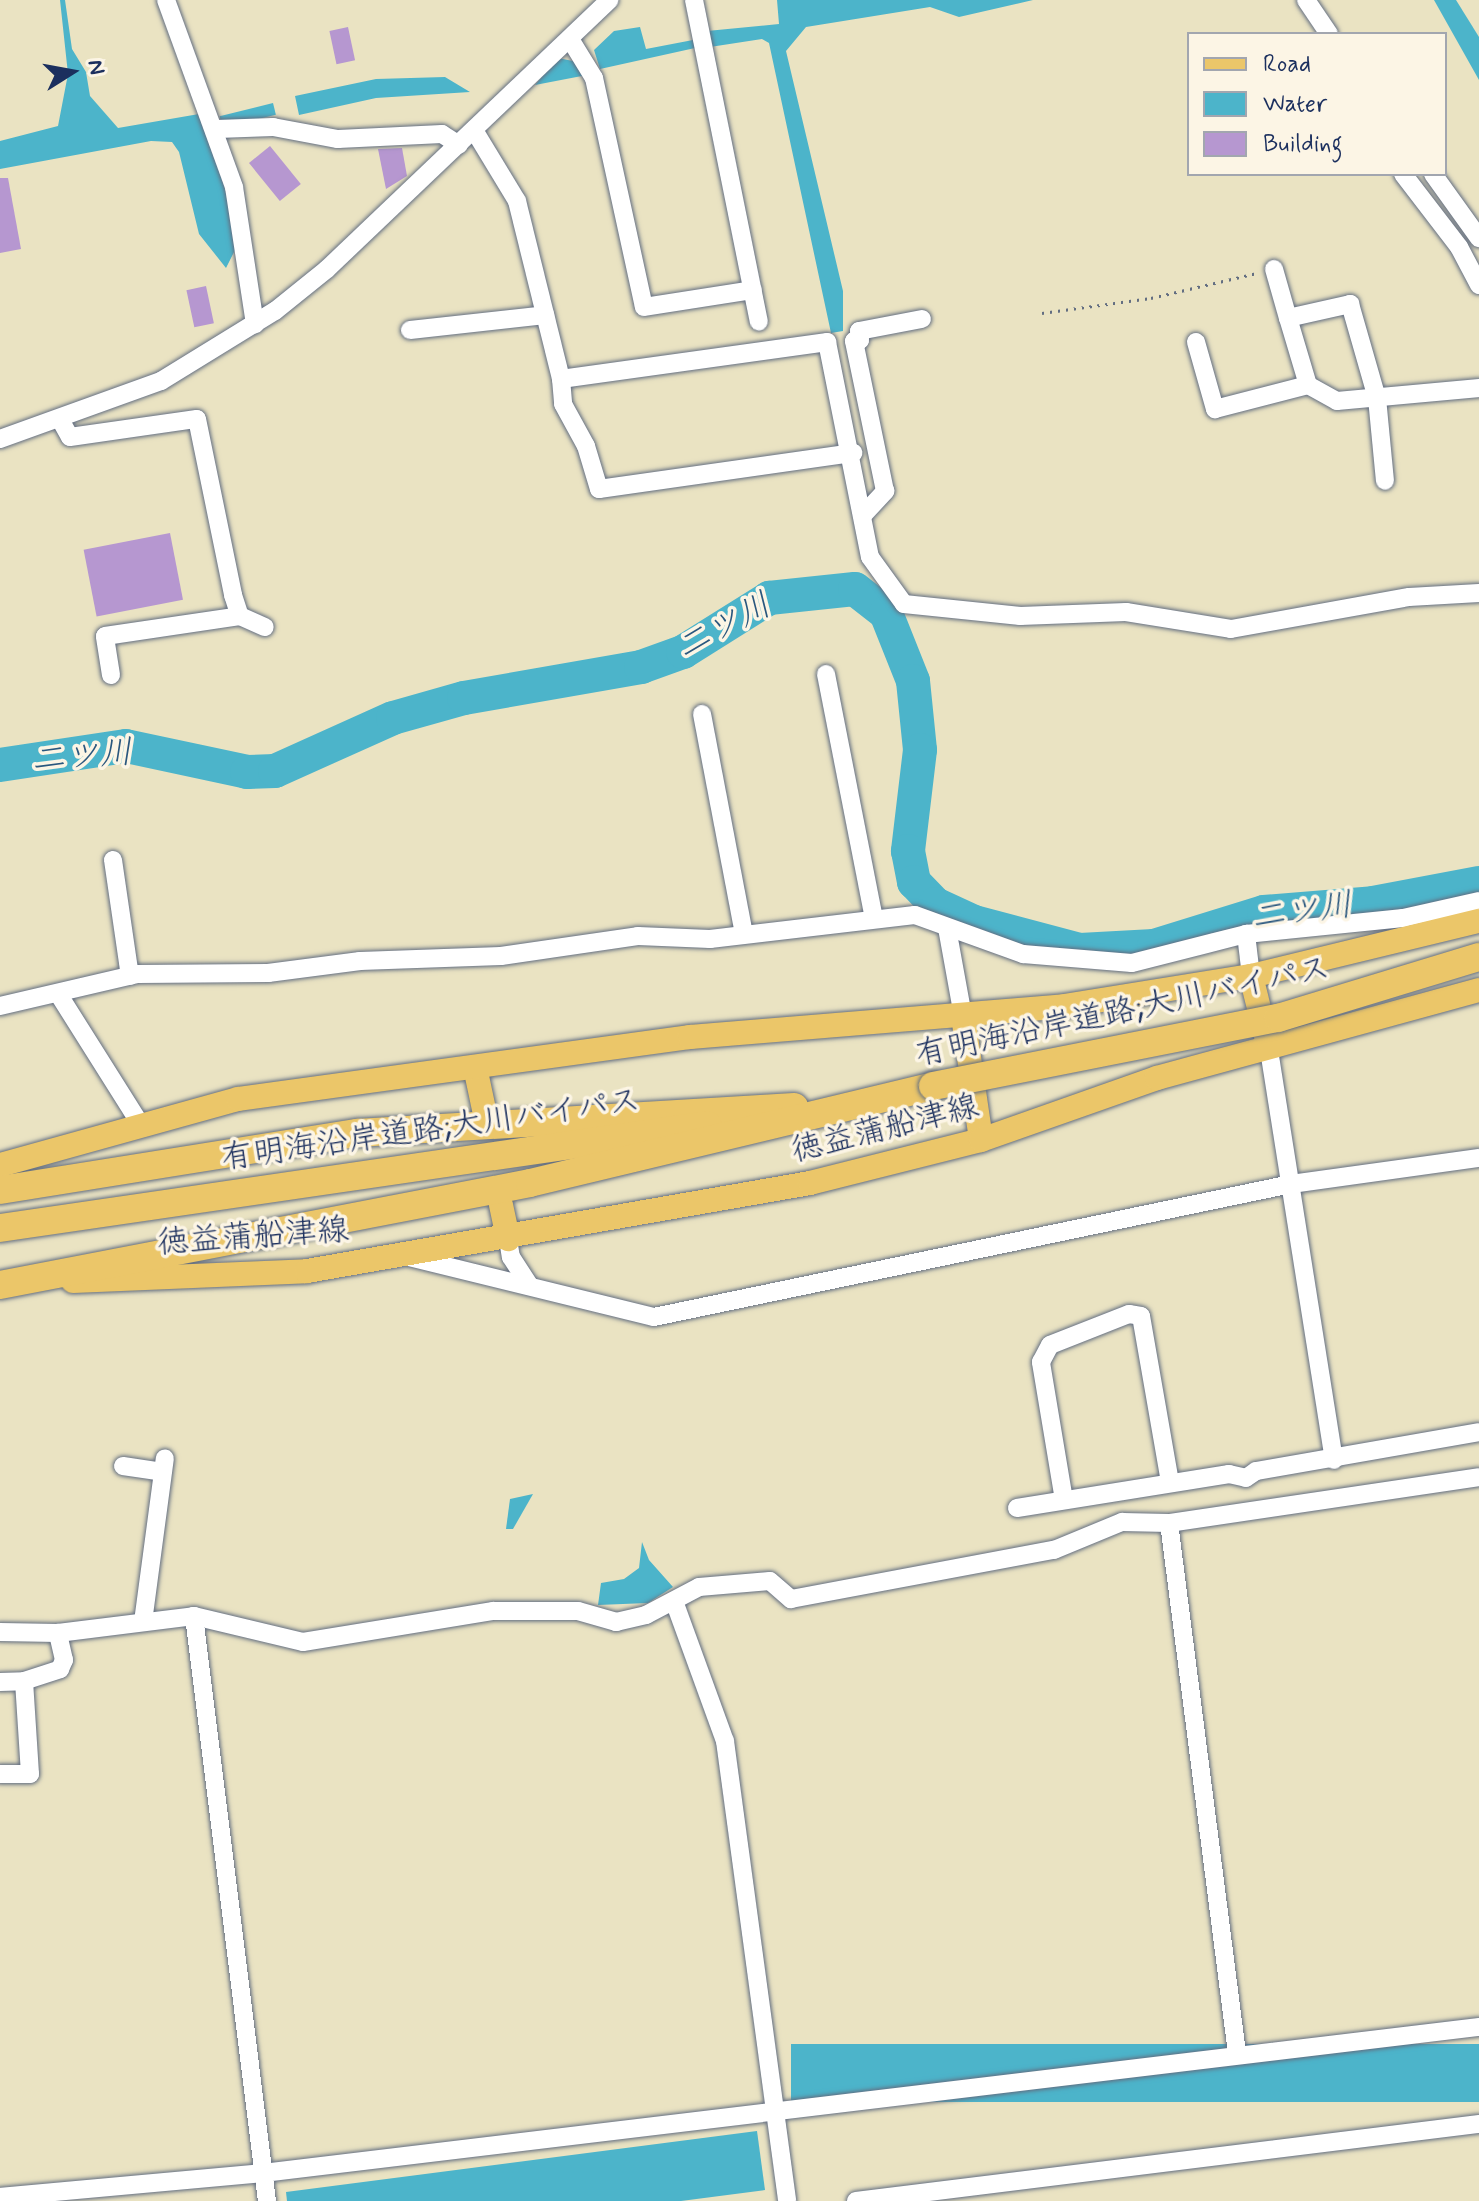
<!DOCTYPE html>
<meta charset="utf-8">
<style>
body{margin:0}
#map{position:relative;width:1479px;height:2201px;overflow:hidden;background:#eae3c2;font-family:Mynerve,"Klee One",sans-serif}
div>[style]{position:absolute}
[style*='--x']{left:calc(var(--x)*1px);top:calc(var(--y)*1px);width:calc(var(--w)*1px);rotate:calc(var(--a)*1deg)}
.water>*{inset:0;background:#4cb4ca;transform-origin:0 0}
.river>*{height:34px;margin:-17px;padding:0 17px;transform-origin:17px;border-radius:17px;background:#4cb4ca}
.building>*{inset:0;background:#b697d0;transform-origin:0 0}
.path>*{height:3px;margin-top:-1.5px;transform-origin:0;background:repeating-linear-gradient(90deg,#636e81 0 2px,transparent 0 8px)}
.roads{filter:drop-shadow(0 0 2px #636e81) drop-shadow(0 0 2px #636e81)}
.minor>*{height:18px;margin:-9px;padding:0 9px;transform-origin:9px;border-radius:9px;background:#fff}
.major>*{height:24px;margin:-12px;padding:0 12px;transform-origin:12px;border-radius:12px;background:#ebc669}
.highway>*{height:28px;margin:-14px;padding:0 14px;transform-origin:14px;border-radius:14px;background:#ebc669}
.bridges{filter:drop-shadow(0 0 2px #636e81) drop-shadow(0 0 2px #636e81)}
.highway-bridge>*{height:28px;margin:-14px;padding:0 14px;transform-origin:14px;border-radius:14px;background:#ebc669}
span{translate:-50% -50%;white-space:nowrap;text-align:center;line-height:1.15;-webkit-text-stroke:7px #fcf5e5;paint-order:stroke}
.street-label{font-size:32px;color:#1b2f5e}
.water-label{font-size:34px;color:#2a577e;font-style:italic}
.legend{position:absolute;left:1187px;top:32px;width:260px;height:144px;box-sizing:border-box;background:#fcf5e5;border:2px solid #a2a6af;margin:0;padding:10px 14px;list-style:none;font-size:24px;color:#1b2f5e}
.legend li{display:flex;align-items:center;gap:16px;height:40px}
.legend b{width:40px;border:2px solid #a2a6af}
.north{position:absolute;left:32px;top:32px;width:80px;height:80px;-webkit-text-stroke:6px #fcf5e5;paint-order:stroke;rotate:79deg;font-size:22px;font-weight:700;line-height:32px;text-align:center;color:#1b2f5e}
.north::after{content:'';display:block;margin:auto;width:28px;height:36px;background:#1b2f5e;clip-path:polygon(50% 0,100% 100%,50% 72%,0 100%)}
</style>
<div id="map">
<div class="water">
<div style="clip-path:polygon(60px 0,65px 0,72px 49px,86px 72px,90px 96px,118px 128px,199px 114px,214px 144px,238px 244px,226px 268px,199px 234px,179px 152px,172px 142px,151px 141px,0 169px,0 141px,58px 126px,68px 74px)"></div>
<div style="clip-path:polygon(777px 0,1033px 0,959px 17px,930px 7px,806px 27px,786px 51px,843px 291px,843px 331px,831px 333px,769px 43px,762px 39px,710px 47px,707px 31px,779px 24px)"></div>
<div style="clip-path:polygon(1434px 0,1456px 0,1479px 37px,1479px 80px)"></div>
<div style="clip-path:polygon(640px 27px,646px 49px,693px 40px,695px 48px,600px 69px,594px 50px,614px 31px)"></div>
<div style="clip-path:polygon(558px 58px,583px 63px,587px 75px,535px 85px)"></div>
<div style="clip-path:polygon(445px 77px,470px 92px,376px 98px,299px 115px,295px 96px,376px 79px)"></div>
<div style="left:273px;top:103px;width:12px;height:55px;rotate:76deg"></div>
<div style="clip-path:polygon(533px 1494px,513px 1529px,506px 1529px,510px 1499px)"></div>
<div style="clip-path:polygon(642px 1542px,649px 1560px,673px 1587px,648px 1603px,598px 1605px,601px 1583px,624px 1579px,639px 1568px)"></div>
<div style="left:1479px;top:2044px;width:58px;height:688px;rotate:90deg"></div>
<div style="clip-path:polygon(757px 2131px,765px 2190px,681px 2201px,287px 2201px,286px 2192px)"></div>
</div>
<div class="river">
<div style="--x:0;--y:765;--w:127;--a:-8.6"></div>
<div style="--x:126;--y:746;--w:124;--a:12.1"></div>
<div style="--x:247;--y:772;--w:28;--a:-2"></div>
<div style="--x:275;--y:771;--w:129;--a:-24.2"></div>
<div style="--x:393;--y:718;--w:74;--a:-15.7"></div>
<div style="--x:464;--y:698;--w:180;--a:-9.9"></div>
<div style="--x:641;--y:667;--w:45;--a:-19.7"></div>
<div style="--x:683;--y:652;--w:102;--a:-32.1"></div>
<div style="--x:769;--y:598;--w:86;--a:-6"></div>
<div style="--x:855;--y:589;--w:39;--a:38"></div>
<div style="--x:886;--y:613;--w:73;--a:68.3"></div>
<div style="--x:913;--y:681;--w:69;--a:84.2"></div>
<div style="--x:920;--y:750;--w:102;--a:96.8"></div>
<div style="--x:908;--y:851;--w:32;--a:79"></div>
<div style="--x:914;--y:882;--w:30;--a:46"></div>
<div style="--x:935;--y:904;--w:43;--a:24.8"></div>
<div style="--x:974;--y:922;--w:110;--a:14.8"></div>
<div style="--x:1080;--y:950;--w:74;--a:-3.1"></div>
<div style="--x:1154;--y:946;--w:115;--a:-17.2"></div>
<div style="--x:1264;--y:912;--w:109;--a:-4.7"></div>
<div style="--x:1373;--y:903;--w:108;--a:-10.7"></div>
</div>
<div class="building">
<div style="left:348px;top:27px;width:34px;height:19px;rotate:78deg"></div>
<div style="left:270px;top:146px;width:49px;height:27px;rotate:51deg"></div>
<div style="clip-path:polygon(402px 148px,407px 176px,386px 189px,378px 149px)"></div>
<div style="clip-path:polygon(0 178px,8px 178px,21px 249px,0 253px)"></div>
<div style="left:206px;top:286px;width:38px;height:20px;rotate:78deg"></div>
<div style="left:170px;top:533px;width:68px;height:88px;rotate:79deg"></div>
</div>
<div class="path">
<div style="--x:1042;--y:313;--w:110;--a:-7.8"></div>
<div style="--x:1151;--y:298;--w:109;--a:-13.3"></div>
</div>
<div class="roads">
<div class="minor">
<div style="--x:166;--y:0;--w:199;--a:70"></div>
<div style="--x:234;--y:187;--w:139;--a:81.3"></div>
<div style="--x:694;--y:0;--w:328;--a:78.6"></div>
<div style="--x:1306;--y:0;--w:41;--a:55.9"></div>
<div style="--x:570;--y:39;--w:46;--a:58.4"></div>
<div style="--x:594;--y:78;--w:234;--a:77.7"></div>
<div style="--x:644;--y:307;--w:110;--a:-8.9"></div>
<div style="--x:217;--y:129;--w:56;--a:-2"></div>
<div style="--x:273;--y:127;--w:66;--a:10.5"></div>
<div style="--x:338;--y:139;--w:104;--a:-2.8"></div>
<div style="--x:442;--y:134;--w:20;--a:33"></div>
<div style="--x:474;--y:130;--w:83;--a:58.8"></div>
<div style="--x:517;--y:201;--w:183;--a:76.1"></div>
<div style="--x:561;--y:379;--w:269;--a:-7.9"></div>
<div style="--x:827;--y:342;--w:219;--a:78.7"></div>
<div style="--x:870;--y:557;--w:58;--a:54.1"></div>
<div style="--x:904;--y:604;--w:117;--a:5.9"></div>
<div style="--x:1020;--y:616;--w:106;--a:-2.2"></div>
<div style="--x:1126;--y:612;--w:106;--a:9.2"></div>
<div style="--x:1231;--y:629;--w:181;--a:-10.2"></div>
<div style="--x:1409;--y:597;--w:70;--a:-3.3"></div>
<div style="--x:1403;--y:174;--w:92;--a:52.5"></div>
<div style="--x:1459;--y:247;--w:43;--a:62.2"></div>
<div style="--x:1433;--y:174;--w:79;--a:54.3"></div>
<div style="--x:1274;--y:269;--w:51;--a:74.1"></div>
<div style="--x:410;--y:330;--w:136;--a:-6.3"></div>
<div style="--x:1196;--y:342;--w:70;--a:74.2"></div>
<div style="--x:1215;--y:409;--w:96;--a:-14.5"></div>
<div style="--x:1308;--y:385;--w:33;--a:29"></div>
<div style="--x:1337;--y:401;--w:143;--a:-5.2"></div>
<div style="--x:561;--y:379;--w:25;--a:85"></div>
<div style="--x:563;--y:404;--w:48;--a:61.3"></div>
<div style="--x:586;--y:446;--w:45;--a:73.2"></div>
<div style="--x:599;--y:489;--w:257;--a:-8.1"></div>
<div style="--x:1308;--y:385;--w:70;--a:-106.6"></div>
<div style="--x:1288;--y:318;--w:64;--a:-12.7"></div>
<div style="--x:1350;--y:304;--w:98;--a:74"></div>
<div style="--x:1377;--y:398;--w:83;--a:84.5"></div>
<div style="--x:61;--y:421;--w:18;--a:61"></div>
<div style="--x:70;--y:437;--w:128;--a:-8.1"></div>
<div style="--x:197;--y:419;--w:180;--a:78.4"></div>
<div style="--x:233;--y:595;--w:22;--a:72"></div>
<div style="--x:240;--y:616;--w:27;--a:24"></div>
<div style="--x:0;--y:439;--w:171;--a:-19.8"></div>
<div style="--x:161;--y:381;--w:134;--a:-31.6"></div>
<div style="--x:275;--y:311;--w:67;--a:-38.9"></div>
<div style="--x:327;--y:269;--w:390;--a:-43.6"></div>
<div style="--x:863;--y:515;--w:33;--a:-47"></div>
<div style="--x:885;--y:491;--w:153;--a:-101.7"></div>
<div style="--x:854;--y:341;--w:6;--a:-9"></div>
<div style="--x:860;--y:340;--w:9;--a:-96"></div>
<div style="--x:859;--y:331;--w:64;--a:-10.8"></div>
<div style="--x:826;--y:674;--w:249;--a:78.9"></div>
<div style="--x:111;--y:675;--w:39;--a:-99"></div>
<div style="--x:105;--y:636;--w:136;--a:-8.4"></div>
<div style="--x:702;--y:714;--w:224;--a:79.2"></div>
<div style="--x:113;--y:860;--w:117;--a:81.7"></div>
<div style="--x:947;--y:928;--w:89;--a:79.7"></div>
<div style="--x:1246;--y:934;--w:42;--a:83.2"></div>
<div style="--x:59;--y:995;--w:154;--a:57.8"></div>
<div style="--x:0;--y:1006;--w:141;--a:-13.1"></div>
<div style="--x:137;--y:974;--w:131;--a:-0.4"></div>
<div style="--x:268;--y:973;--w:93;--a:-7.4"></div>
<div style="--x:360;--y:961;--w:141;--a:-2"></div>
<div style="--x:501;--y:956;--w:138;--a:-8.3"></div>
<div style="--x:638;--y:936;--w:72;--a:2.4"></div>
<div style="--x:710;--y:939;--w:206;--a:-6.7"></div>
<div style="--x:915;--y:915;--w:115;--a:19.9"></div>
<div style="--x:1023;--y:954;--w:109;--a:4.7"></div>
<div style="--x:1132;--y:963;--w:118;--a:-14.3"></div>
<div style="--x:1246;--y:934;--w:158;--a:-5.8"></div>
<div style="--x:1403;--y:918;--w:78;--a:-12.6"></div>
<div style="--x:1269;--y:1050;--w:415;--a:81"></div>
<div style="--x:508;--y:1239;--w:18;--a:81"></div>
<div style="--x:511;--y:1257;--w:33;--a:57"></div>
<div style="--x:405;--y:1256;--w:256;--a:13.8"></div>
<div style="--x:654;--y:1317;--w:651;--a:-11.79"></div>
<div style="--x:1291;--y:1184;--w:190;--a:-7.9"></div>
<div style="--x:123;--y:1466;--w:40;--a:8.5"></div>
<div style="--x:1064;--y:1500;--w:140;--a:-99.5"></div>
<div style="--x:1041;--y:1362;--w:19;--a:-62"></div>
<div style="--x:1050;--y:1345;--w:85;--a:-21.4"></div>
<div style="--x:1129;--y:1314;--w:12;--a:9"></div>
<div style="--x:1141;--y:1316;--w:169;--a:80.1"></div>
<div style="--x:1017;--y:1508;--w:215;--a:-9.1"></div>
<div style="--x:1229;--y:1474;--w:17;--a:13"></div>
<div style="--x:1246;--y:1478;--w:12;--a:-35"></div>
<div style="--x:1256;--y:1471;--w:226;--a:-9.9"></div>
<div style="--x:1169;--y:1523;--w:534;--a:82.69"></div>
<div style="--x:674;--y:1601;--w:149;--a:70"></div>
<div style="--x:725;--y:1741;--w:464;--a:82.3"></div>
<div style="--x:194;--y:1616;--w:590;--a:82.89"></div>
<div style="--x:143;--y:1622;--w:165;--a:-82.4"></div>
<div style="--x:0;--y:1632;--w:58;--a:1"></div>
<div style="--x:58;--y:1633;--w:137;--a:-7.1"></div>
<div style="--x:194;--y:1616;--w:112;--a:13.4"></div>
<div style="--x:303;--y:1642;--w:193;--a:-9.3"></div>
<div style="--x:493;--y:1611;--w:85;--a:0"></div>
<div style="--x:578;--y:1611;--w:40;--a:16"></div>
<div style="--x:616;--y:1622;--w:31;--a:-13"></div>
<div style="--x:646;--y:1615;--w:60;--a:-27.8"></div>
<div style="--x:699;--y:1587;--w:71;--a:-4.8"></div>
<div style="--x:770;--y:1581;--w:28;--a:41"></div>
<div style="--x:791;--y:1599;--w:268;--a:-10.6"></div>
<div style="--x:1054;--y:1550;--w:74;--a:-22.4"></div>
<div style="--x:1122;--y:1522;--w:47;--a:1.2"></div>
<div style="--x:1169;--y:1523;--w:313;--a:-8.4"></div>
<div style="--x:0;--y:1682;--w:24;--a:-2"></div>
<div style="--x:24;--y:1681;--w:38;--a:-18"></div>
<div style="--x:60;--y:1669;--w:10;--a:-66"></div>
<div style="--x:64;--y:1660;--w:28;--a:-103"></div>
<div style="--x:0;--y:1774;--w:30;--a:0"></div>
<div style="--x:30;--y:1774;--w:93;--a:-93.7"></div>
<div style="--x:0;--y:2197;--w:264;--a:-5.2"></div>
<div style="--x:263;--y:2173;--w:1225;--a:-6.85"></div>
<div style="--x:856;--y:2201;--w:628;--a:-7.05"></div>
</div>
<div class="major">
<div style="--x:1251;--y:976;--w:66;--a:76"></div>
<div style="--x:963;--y:1016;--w:125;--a:81.7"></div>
<div style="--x:475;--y:1067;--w:48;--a:78"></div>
<div style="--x:0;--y:1165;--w:247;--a:-15.5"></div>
<div style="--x:238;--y:1099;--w:456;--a:-7.8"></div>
<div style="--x:690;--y:1037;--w:376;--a:-4.7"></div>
<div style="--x:1065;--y:1006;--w:188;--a:-9.2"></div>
<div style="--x:1251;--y:976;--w:235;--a:-13.6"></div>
<div style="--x:501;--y:1205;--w:35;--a:78"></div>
<div style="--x:73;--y:1281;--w:234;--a:-2.4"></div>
<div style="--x:307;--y:1271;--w:511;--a:-9.92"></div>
<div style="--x:810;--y:1183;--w:176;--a:-14.1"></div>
<div style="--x:981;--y:1140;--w:187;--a:-19.4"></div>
<div style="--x:1157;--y:1078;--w:334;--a:-15.3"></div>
</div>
<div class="highway">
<div style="--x:0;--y:1190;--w:362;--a:-9.1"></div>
<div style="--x:357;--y:1133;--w:438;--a:-3.4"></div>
<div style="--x:0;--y:1228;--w:715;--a:-8.28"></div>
<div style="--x:0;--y:1285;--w:540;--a:-10.89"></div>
<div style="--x:530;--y:1183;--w:415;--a:-13.5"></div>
</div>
</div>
<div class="bridges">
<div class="highway-bridge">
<div style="--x:933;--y:1086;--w:352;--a:-11.2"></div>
<div style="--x:1278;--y:1018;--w:210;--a:-16.9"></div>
</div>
</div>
<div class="street-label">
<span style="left:1123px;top:1012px;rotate:-12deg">有明海沿岸道路;大川バイパス</span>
<span style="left:885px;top:1129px;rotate:-14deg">徳益蒲船津線</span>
<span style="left:431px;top:1130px;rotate:-8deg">有明海沿岸道路;大川バイパス</span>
<span style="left:253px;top:1237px;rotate:-4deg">徳益蒲船津線</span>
</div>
<div class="water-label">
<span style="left:724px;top:627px;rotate:-28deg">二ツ川</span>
<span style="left:82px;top:757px;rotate:-5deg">二ツ川</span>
<span style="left:1302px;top:912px;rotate:-8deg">二ツ川</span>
</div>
<ul class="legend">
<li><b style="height:10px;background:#ebc669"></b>Road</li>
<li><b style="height:22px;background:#4cb4ca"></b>Water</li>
<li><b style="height:22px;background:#b697d0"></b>Building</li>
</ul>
<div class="north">N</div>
</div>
